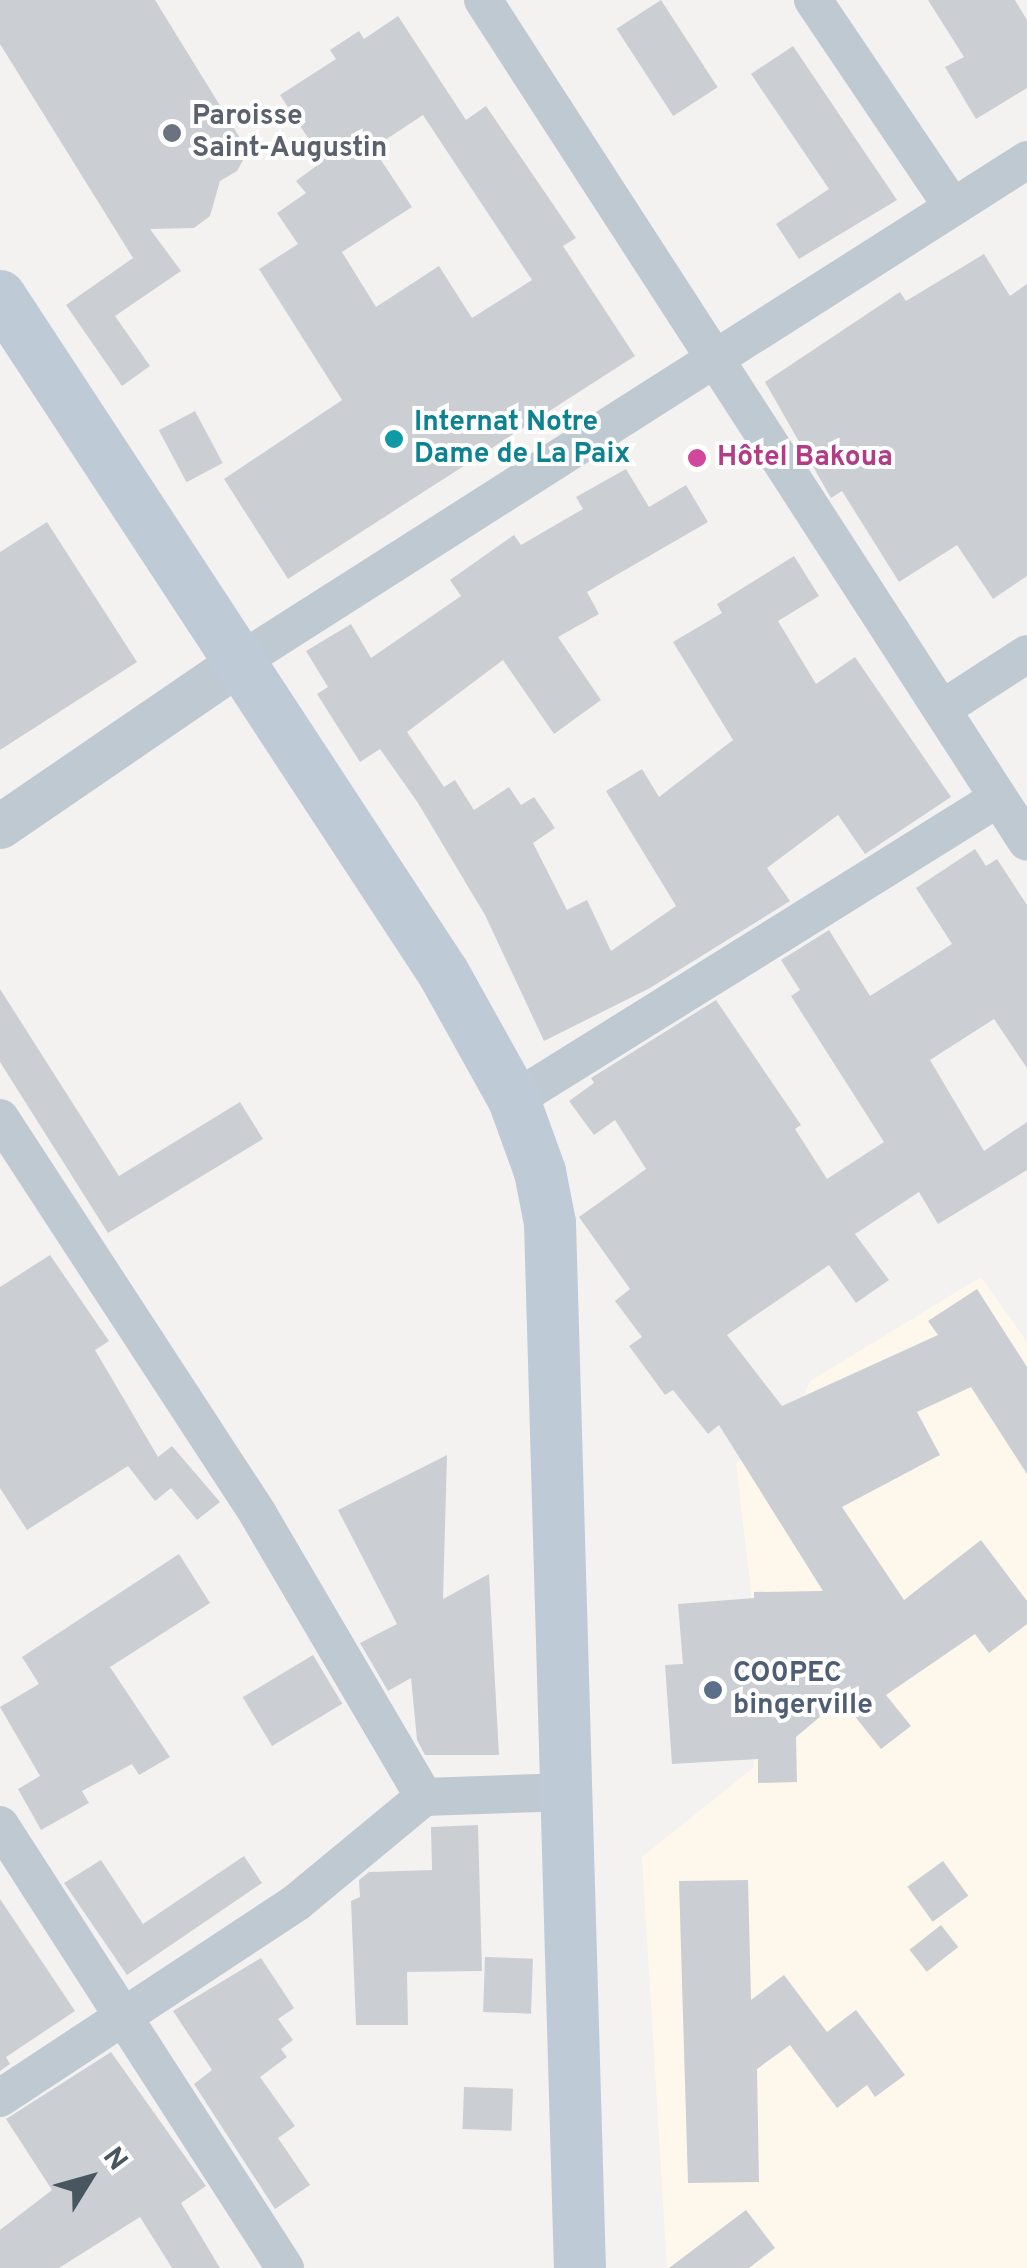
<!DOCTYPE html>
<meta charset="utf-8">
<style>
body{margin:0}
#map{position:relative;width:1027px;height:2268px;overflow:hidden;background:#f4f1f1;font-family:Overpass,sans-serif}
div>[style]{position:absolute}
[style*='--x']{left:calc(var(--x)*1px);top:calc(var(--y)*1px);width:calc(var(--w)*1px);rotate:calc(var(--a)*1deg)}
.commercial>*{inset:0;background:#fdf7ec}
.building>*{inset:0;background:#cbcfd4;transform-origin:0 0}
.minor>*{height:38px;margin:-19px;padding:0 19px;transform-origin:19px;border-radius:19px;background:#bec9d1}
.tertiary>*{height:45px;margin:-22.5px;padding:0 22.5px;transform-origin:22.5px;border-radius:22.5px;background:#bec9d1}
.secondary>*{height:52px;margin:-26px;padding:0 26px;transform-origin:26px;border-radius:26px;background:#becbd6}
.dots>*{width:28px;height:28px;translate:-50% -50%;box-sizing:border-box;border:5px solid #fff;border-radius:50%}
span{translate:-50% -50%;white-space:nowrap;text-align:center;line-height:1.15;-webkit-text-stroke:8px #fff;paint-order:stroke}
.worship-label{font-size:28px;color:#5b616d;font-weight:700}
.left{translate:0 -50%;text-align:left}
.culture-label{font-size:28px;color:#0d838f;font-weight:700}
.hotel-label{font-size:28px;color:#b23c85;font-weight:700}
.service-label{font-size:28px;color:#4e5e75;font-weight:700}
.north{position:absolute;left:40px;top:2128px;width:100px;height:100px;-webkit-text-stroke:8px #fff;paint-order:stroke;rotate:53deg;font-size:28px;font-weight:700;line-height:40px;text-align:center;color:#485660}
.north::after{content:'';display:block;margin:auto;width:35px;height:45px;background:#485660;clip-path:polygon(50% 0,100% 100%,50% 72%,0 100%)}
</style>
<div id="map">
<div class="commercial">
<div style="clip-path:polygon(981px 1277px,1027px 1342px,1027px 2268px,667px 2268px,642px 1857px,754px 1767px,751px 1592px,736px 1463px,792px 1423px,810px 1381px)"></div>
</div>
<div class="building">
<div style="clip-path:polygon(0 0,155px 0,248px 151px,237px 171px,220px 181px,210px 216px,194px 228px,150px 229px,181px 271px,115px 316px,150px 366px,122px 386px,66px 305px,133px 258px,0 44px)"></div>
<div style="left:661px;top:0;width:104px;height:53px;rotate:57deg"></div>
<div style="clip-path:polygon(928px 0,1015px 0,1027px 20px,1027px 88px,976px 119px,945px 67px,964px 57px)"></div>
<div style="clip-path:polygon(evenodd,398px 16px,466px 120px,486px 106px,576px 238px,563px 246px,635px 356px,288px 579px,224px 479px,342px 400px,259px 269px,298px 244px,277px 213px,306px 193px,296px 181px,323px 161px,280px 95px,336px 59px,330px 50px,359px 31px,364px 39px,398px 16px,423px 115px,532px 280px,472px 318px,439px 266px,376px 307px,342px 252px,412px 207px,373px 148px,423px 115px)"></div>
<div style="clip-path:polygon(793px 46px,897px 200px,799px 259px,776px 224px,829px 189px,751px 74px)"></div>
<div style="clip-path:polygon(984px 254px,1010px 296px,1027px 284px,1027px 576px,993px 599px,957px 545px,899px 582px,842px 491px,831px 498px,765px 382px,900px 292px,906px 301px)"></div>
<div style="left:195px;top:411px;width:59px;height:41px;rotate:62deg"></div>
<div style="clip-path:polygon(626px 469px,649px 507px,686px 485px,708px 522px,587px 592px,599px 614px,558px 637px,601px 700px,554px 734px,503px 660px,407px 732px,444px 787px,455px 780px,474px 810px,509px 787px,521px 805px,534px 797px,555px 828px,533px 843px,567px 910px,587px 900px,611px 951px,676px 906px,606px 791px,642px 769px,659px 797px,733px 740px,673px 642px,722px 613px,717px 604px,794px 556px,819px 596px,778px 621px,816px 684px,855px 657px,951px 797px,865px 854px,838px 815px,767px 868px,790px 901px,650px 988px,544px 1041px,485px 915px,418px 803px,380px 749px,360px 762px,317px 694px,328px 687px,306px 651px,351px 624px,371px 658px,461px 596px,450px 580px,514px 535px,521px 545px,583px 509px,576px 497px)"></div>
<div style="clip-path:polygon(47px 522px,137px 662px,0 750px,0 552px)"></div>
<div style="clip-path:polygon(975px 849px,986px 866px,997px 859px,1027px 905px,1027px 1068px,994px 1019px,930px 1060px,984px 1151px,1027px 1122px,1027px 1170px,938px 1224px,919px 1192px,855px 1234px,889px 1280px,856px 1303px,829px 1265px,727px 1335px,782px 1406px,938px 1335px,928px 1321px,977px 1289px,1027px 1367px,1027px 1474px,971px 1387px,917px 1412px,940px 1455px,842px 1507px,904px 1600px,981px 1540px,1027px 1601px,1027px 1624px,989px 1653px,975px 1634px,886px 1695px,911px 1726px,881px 1749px,841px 1699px,796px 1737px,797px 1782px,758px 1783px,758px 1759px,672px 1764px,665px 1665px,683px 1664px,678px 1604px,754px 1598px,754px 1592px,823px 1591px,719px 1425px,708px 1434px,673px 1390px,665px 1395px,629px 1346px,642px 1337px,615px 1301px,630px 1289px,579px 1217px,646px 1169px,615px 1120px,594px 1135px,569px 1101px,594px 1083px,591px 1078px,716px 1000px,801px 1125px,795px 1129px,827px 1179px,884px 1142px,791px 996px,800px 990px,781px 960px,829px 930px,870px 996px,952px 944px,916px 888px)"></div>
<div style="clip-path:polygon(0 989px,119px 1176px,240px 1102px,263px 1139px,108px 1233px,0 1062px)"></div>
<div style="clip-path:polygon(50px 1255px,109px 1341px,95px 1350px,158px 1457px,172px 1446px,220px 1502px,197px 1520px,171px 1488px,155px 1501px,128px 1466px,27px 1530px,0 1488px,0 1287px)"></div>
<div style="clip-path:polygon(447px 1455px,443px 1599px,489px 1574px,499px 1755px,425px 1755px,417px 1740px,411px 1678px,388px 1691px,360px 1643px,397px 1624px,338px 1510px)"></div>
<div style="clip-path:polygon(179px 1554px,210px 1603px,110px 1667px,170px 1757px,139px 1775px,132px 1764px,82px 1791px,89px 1803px,41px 1830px,18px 1789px,40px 1776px,0 1707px,39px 1684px,22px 1657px)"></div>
<div style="left:313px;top:1655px;width:57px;height:82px;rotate:59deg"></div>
<div style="clip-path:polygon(478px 1825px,482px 1971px,407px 1972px,408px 2025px,356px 2025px,351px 1901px,360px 1897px,359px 1880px,369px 1872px,432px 1870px,431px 1827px)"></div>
<div style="clip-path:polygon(244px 1856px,262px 1883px,127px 1975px,64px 1883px,101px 1860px,143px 1924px)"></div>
<div style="left:943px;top:1861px;width:43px;height:44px;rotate:54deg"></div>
<div style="clip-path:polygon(748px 1880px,751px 2000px,784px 1975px,827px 2032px,856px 2010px,905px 2075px,875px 2097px,867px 2085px,837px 2108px,790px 2045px,757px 2069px,759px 2182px,688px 2183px,679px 1881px)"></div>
<div style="clip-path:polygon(0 1899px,75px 2011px,6px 2057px,10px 2064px,0 2071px)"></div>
<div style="left:941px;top:1925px;width:28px;height:40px;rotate:52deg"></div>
<div style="left:485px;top:1957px;width:48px;height:55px;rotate:2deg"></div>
<div style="clip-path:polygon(261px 1958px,294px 2008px,278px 2019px,293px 2040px,281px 2049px,287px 2057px,260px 2077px,295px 2126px,278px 2138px,310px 2185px,275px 2209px,194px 2084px,212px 2070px,173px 2011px)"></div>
<div style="clip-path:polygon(111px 2052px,206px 2186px,181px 2203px,220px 2268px,172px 2268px,140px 2217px,59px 2268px,0 2268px,0 2230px,52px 2190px,6px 2119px)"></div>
<div style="left:464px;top:2087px;width:49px;height:42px;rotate:2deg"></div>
<div style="clip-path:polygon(746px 2210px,775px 2248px,749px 2268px,669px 2268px)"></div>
</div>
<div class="minor">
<div style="--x:483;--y:0;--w:1002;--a:57.13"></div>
<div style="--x:813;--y:0;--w:249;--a:56"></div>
<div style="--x:242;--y:660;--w:931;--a:-32.49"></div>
<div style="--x:942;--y:709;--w:101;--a:-32.9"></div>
<div style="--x:514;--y:1100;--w:570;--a:-31.96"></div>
<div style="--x:0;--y:1118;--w:473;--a:56.9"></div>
<div style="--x:258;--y:1514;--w:328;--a:59.6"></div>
<div style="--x:0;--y:1825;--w:527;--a:57.25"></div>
<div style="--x:0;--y:2098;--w:356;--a:-33.4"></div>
<div style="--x:297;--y:1902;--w:165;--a:-39.6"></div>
<div style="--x:424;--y:1797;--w:145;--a:-2"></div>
</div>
<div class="tertiary">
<div style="--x:0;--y:826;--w:293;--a:-34.4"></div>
</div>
<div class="secondary">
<div style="--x:0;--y:296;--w:810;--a:56.78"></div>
<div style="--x:444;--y:974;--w:144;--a:60.9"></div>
<div style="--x:514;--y:1100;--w:77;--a:70.1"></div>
<div style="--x:540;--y:1172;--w:52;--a:78.9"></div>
<div style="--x:550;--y:1223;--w:1045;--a:88.36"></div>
</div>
<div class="dots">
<div style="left:172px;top:133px;background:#6b7280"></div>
<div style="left:394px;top:439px;background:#0f9aa8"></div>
<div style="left:697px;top:458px;background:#d1479c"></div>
<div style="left:713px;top:1690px;background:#5c6f8a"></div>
</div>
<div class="worship-label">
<span class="left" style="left:192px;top:133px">Paroisse<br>Saint-Augustin</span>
</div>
<div class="culture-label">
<span class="left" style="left:414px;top:439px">Internat Notre<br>Dame de La Paix</span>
</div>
<div class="hotel-label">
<span class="left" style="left:717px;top:458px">Hôtel Bakoua</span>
</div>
<div class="service-label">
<span class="left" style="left:733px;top:1690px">CO0PEC<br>bingerville</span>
</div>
<div class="north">N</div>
</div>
